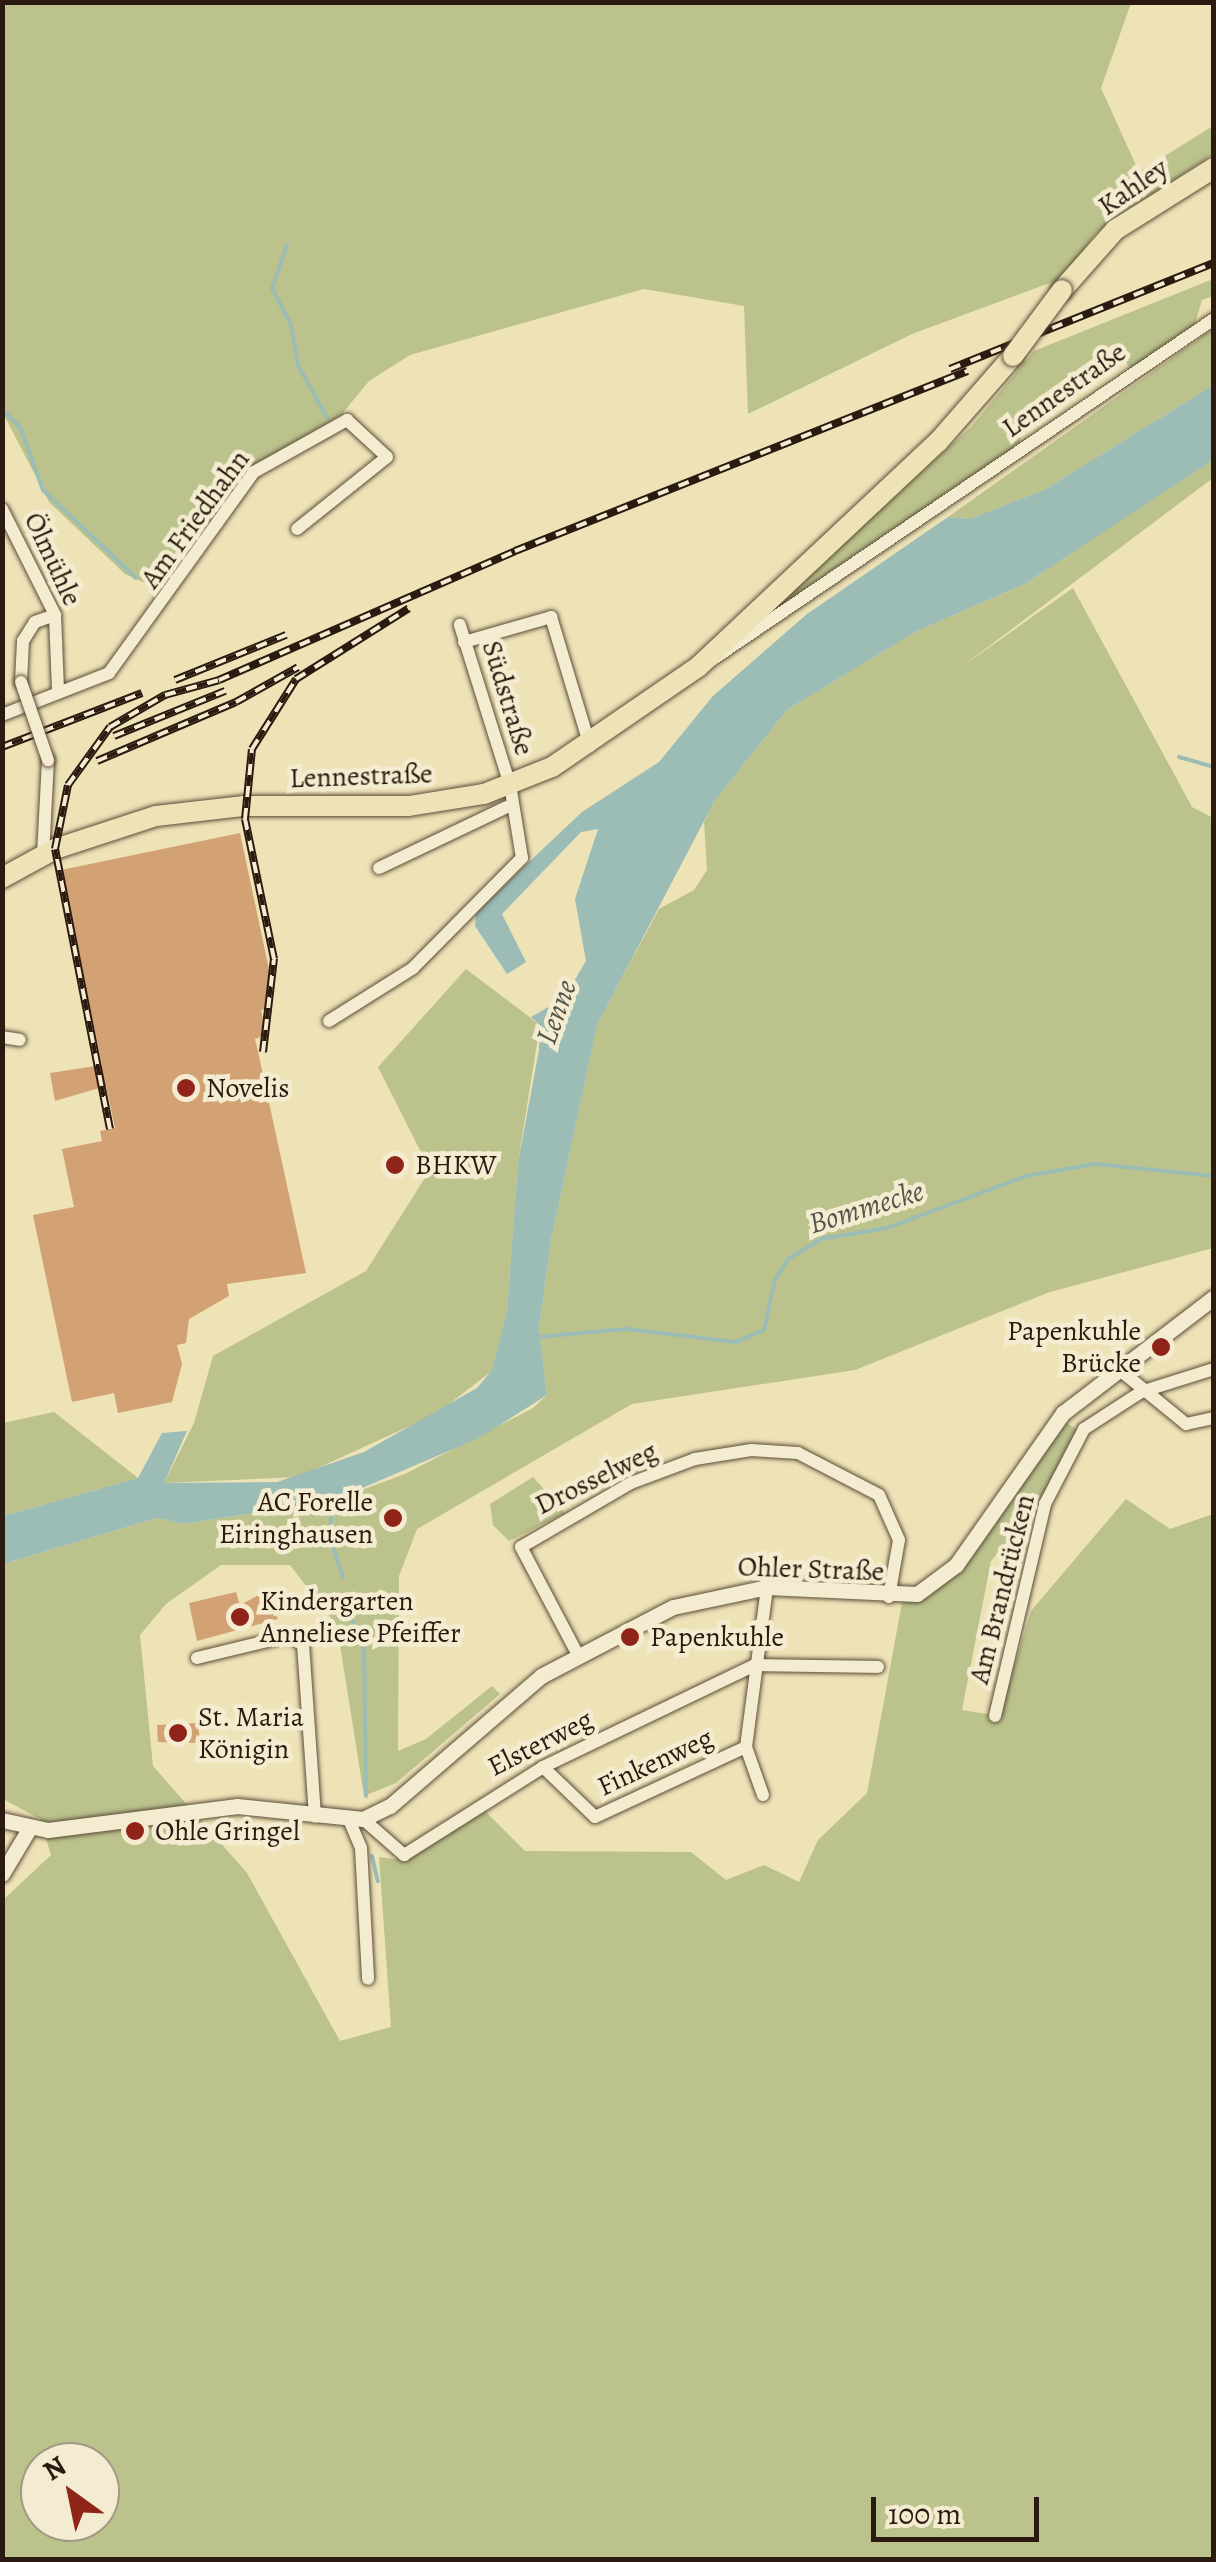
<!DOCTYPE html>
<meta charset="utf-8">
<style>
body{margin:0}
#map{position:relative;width:1216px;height:2562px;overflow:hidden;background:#eee2b7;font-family:Alegreya,serif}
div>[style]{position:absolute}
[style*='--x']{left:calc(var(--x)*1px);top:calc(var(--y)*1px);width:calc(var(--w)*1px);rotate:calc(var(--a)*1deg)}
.green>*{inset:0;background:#bbc28c}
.water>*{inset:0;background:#9cbcb6}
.stream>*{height:4px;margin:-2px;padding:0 2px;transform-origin:2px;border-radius:2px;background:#9cbcb6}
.building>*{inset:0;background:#d3a274}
.roads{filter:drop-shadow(0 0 2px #5b4c39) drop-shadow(0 0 2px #5b4c39)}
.minor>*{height:12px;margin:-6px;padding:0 6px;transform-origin:6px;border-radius:6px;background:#f4ecd0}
.tertiary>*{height:15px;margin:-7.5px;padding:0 7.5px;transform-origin:7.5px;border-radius:7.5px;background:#f4ecd0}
.primary>*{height:20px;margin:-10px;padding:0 10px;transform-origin:10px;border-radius:10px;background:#eee2b7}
.rail>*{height:8px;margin-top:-4px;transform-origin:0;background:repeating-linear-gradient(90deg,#f4ecd0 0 11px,#2a1a0f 0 22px);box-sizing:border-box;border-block:2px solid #2a1a0f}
.bridges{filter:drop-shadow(0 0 2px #5b4c39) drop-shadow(0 0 2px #5b4c39)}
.minor-bridge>*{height:12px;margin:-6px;padding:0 6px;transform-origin:6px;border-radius:6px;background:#f4ecd0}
.primary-bridge>*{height:20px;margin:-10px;padding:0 10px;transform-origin:10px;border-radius:10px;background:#eee2b7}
.dots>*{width:28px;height:28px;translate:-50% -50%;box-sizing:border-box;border:5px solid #f4ecd0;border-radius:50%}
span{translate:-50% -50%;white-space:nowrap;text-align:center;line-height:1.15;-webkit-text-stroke:9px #f4ecd0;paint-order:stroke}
.street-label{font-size:28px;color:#2a1a0f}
.poi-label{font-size:28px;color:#2a1a0f}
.left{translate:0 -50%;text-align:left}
.right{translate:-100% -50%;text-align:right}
.water-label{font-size:30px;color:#525349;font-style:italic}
.frame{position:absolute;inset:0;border:5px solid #2a1a0f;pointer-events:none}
.north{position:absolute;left:20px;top:2442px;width:100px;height:100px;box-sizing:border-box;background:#f4ecd0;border:2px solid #a39883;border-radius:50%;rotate:327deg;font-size:28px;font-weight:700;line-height:40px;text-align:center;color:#2a1a0f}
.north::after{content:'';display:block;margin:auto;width:35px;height:45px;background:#8f2418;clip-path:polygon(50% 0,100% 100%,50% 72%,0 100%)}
.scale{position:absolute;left:871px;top:2497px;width:168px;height:45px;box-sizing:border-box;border:5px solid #2a1a0f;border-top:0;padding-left:12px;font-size:30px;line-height:35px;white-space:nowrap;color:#2a1a0f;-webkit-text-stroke:8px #f4ecd0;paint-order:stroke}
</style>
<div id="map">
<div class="green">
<div style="clip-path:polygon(2px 3px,1131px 3px,1101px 88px,1139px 172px,1213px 126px,1213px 154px,1095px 234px,1063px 278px,912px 334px,748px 414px,744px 306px,644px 289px,410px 355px,369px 381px,341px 415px,250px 469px,154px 587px,125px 574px,49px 502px,3px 413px)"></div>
<div style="clip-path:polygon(1213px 279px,1213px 296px,1202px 300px,1194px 327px,1133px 372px,1113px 344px,1024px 408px,1019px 452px,793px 605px,787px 594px,971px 427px,1034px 351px)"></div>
<div style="clip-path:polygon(1213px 329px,1213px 385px,1044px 490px,969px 519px,948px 517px)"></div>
<div style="clip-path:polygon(evenodd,1213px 460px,1213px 478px,960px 668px,1073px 588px,1192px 807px,1213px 818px,1213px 1248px,1050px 1292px,855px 1370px,632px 1404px,417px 1529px,399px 1576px,398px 1751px,426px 1739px,492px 1686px,500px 1694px,396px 1783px,364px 1796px,337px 1626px,290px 1565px,221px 1565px,166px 1604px,140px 1635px,153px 1766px,247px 1873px,340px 2041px,391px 2027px,379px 1857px,403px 1860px,482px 1808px,525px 1851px,691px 1852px,726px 1880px,764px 1865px,799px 1882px,818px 1840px,867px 1793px,902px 1603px,938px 1589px,959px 1568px,1063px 1421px,1078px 1430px,1041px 1502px,991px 1561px,962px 1710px,999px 1716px,1031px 1611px,1126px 1499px,1170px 1529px,1213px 1514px,1213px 2559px,3px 2560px,3px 1900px,51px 1855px,40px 1819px,3px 1799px,3px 1564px,157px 1518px,184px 1524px,332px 1501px,405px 1474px,533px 1408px,547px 1395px,539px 1329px,551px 1241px,597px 1024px,659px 909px,694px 890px,707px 870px,704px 822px,714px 802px,787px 710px,917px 631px,1025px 584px,1213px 460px,40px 2462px,100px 2462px,100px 2522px,40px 2522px,40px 2462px)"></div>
<div style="clip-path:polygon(466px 969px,540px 1025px,518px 1162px,507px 1311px,492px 1371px,436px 1414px,298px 1477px,164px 1483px,194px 1423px,213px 1356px,366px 1271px,430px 1170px,378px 1067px)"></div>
<div style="clip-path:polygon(54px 1412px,138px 1478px,3px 1516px,3px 1423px)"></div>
<div style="clip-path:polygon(533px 1477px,565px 1513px,509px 1541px,493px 1525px,490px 1504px)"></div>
</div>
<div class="water">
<div style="clip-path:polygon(1213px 385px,1213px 460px,1025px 584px,917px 631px,787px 710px,714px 802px,597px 1025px,551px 1241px,539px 1329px,547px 1395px,479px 1438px,332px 1501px,184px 1524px,157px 1518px,3px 1564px,3px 1516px,138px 1478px,162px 1433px,187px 1431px,164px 1483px,277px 1482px,364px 1452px,477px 1388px,492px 1370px,507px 1311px,518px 1162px,539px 1050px,540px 1025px,531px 1017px,564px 998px,586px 961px,575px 899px,598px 829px,581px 832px,502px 914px,526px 962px,520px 966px,507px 974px,475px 926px,476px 912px,582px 812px,659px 762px,713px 696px,807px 614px,948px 517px,969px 519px,1044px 490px)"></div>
</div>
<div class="stream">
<div style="--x:287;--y:245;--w:46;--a:109.2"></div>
<div style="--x:272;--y:288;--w:42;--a:62.8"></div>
<div style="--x:291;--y:325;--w:41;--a:80.1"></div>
<div style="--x:298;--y:365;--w:60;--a:61.3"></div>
<div style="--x:2;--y:409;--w:28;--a:46"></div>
<div style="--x:21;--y:429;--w:65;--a:70.2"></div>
<div style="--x:43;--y:490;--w:128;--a:43.4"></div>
<div style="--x:147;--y:581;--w:17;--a:-7"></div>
<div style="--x:164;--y:579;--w:137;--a:-54.2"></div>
<div style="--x:1179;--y:757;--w:36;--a:16"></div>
<div style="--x:537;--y:1337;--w:89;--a:-5.1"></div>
<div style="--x:626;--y:1329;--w:111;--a:6.7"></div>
<div style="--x:736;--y:1342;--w:30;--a:-23"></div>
<div style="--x:764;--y:1330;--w:51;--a:-77.6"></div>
<div style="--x:775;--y:1280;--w:25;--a:-58"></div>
<div style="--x:788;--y:1259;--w:39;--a:-31"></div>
<div style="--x:821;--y:1239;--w:67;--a:-9.5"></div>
<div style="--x:887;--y:1228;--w:148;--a:-20.5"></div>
<div style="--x:1026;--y:1176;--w:70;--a:-9.9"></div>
<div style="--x:1095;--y:1164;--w:120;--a:5.8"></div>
<div style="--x:332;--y:1499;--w:39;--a:93"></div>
<div style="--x:330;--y:1538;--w:41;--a:71.6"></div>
<div style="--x:351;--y:1617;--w:35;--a:68"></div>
<div style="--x:364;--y:1649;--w:147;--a:89.2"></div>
<div style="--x:372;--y:1856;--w:26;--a:77"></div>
</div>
<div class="building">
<div style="clip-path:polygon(240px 833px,270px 974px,269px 1008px,261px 1010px,266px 1035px,255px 1039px,257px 1047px,306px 1273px,227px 1284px,229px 1296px,189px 1319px,186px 1343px,177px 1345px,182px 1364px,172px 1402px,118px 1413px,114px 1393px,72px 1402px,33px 1215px,74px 1207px,62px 1149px,102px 1141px,100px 1131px,115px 1128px,106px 1086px,55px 1101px,50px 1073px,102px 1065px,61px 870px)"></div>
<div style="clip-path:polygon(266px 1591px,278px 1619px,197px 1641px,189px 1603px,236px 1592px,240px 1605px)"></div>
<div style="clip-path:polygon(198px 1723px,200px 1743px,158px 1742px,157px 1725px)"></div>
</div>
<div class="roads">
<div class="minor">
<div style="--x:2;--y:509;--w:119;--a:63.4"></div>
<div style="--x:55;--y:615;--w:76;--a:87.7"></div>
<div style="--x:464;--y:642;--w:91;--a:-16"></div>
<div style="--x:551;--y:617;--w:135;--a:73.2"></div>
<div style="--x:700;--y:668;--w:621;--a:-34.18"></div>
<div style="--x:21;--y:682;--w:41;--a:-87.2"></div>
<div style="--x:23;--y:641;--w:22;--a:-58"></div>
<div style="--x:35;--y:622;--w:21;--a:-19"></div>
<div style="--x:2;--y:715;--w:115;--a:-21.4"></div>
<div style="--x:109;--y:673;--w:248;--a:-54.2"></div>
<div style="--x:254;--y:472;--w:107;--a:-29.2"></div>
<div style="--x:347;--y:420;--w:54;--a:42.8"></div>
<div style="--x:387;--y:457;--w:115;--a:141.3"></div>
<div style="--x:43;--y:855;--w:95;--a:-87"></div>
<div style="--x:379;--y:868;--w:142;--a:-25.5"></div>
<div style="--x:329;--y:1021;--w:99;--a:-32.2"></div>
<div style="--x:413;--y:968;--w:155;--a:-45.3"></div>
<div style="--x:522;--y:858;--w:74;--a:-99.3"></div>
<div style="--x:510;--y:785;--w:168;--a:-107.4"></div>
<div style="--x:2;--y:1037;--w:18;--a:9"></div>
<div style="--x:1115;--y:1366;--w:92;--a:39.2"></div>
<div style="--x:1186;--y:1424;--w:29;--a:-12"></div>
<div style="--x:578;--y:1655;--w:122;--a:-117.8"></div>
<div style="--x:521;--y:1547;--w:127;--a:-30.2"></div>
<div style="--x:631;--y:1483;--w:68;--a:-20.6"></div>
<div style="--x:695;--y:1459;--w:57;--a:-9.1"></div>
<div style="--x:751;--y:1450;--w:47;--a:3.7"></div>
<div style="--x:798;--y:1453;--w:91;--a:27.4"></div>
<div style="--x:879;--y:1495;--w:49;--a:66"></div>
<div style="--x:899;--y:1540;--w:58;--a:100"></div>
<div style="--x:197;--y:1658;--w:94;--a:-13.6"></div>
<div style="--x:288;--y:1636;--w:17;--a:28"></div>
<div style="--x:303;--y:1644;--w:173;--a:86"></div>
<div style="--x:995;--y:1716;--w:218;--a:-76.7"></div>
<div style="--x:1045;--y:1504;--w:85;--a:-62.5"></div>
<div style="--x:1084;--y:1429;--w:68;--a:-33"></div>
<div style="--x:1141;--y:1392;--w:77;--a:-17.5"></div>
<div style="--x:543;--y:1767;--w:72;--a:43.9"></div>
<div style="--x:595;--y:1817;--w:166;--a:-24.9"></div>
<div style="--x:763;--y:1795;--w:51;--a:-109.5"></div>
<div style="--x:746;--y:1747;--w:161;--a:-82.5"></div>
<div style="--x:363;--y:1819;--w:55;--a:41.3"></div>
<div style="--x:404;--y:1855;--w:165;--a:-32.3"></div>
<div style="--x:543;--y:1767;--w:235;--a:-25.7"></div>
<div style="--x:755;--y:1665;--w:123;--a:0.9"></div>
<div style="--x:350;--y:1822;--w:28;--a:67"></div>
<div style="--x:361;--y:1848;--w:131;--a:86.9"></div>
</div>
<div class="tertiary">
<div style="--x:2;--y:1820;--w:47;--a:12.3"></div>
<div style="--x:48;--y:1830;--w:191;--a:-7.2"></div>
<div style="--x:237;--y:1806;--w:127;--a:5.9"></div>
<div style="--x:363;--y:1819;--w:30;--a:-26"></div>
<div style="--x:390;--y:1806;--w:199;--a:-40.7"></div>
<div style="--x:541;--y:1676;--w:149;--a:-27.6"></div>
<div style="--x:673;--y:1607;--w:96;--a:-12"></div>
<div style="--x:767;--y:1587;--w:150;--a:2.7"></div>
<div style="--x:917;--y:1594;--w:49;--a:-36.6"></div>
<div style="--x:956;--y:1565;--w:186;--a:-54.9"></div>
<div style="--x:1063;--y:1413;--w:190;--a:-37.5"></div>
<div style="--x:2;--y:1874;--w:52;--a:-59"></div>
</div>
<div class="primary">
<div style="--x:1062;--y:290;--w:80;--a:-48.5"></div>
<div style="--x:1115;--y:230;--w:117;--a:-32.1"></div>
<div style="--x:2;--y:878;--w:60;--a:-28.7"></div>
<div style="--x:55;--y:849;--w:106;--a:-18.1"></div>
<div style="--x:156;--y:816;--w:89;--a:-6.5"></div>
<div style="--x:244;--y:806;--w:165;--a:0"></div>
<div style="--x:409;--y:806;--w:76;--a:-9.1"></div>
<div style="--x:484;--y:794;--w:73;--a:-21.7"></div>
<div style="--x:552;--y:767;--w:177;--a:-34.4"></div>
<div style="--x:698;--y:667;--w:329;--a:-43.2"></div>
<div style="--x:938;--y:442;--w:114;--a:-48.9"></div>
</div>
</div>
<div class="rail">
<div style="--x:950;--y:369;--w:284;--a:-21.9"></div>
<div style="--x:175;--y:680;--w:120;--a:-22.1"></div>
<div style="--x:114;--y:736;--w:120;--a:-22.1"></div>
<div style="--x:2;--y:747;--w:150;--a:-21.1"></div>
<div style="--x:97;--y:761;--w:151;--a:-23"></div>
<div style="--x:236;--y:702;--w:71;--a:-29.4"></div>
<div style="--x:263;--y:1052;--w:94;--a:-83.3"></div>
<div style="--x:274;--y:959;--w:143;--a:-101.7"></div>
<div style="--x:245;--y:819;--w:70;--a:-84.3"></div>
<div style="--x:252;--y:749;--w:83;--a:-57.8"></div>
<div style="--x:296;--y:679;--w:133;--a:-32.1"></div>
<div style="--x:110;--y:1129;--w:285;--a:-101.1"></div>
<div style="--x:55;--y:849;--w:65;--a:-78.5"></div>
<div style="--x:68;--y:785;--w:72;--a:-54.1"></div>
<div style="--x:110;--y:727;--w:64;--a:-30.2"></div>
<div style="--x:165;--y:695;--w:56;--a:-15.5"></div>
<div style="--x:219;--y:680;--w:323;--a:-23.5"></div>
<div style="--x:515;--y:551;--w:487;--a:-21.7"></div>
</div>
<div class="bridges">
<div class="minor-bridge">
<div style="--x:21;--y:682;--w:83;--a:70.9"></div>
</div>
<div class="primary-bridge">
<div style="--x:1013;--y:356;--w:82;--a:-53.4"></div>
</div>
</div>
<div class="dots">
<div style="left:186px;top:1088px;background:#8f2418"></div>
<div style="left:395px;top:1165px;background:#8f2418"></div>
<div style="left:1161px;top:1347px;background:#8f2418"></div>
<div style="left:393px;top:1518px;background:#8f2418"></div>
<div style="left:240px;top:1617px;background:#8f2418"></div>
<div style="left:630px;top:1637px;background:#8f2418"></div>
<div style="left:178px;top:1733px;background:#8f2418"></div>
<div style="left:135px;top:1831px;background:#8f2418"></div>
</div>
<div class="street-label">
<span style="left:1133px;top:187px;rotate:-35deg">Kahley</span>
<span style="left:1064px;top:390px;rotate:-35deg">Lennestraße</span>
<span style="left:195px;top:519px;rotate:-54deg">Am Friedhahn</span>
<span style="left:53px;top:559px;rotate:65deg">Ölmühle</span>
<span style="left:508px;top:698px;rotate:73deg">Südstraße</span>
<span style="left:361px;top:776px;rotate:-2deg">Lennestraße</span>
<span style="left:596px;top:1478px;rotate:-26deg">Drosselweg</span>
<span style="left:811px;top:1569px;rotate:2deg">Ohler Straße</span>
<span style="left:1002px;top:1589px;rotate:-76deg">Am Brandrücken</span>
<span style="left:540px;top:1743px;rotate:-27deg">Elsterweg</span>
<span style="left:655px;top:1762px;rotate:-25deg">Finkenweg</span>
</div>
<div class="poi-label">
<span class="left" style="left:206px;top:1088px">Novelis</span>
<span class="left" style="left:415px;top:1165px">BHKW</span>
<span class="right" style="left:1141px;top:1347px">Papenkuhle<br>Brücke</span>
<span class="right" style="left:373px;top:1518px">AC Forelle<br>Eiringhausen</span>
<span class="left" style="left:260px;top:1617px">Kindergarten<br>Anneliese Pfeiffer</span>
<span class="left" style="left:650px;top:1637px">Papenkuhle</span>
<span class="left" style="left:198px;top:1733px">St. Maria<br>Königin</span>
<span class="left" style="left:155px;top:1831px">Ohle Gringel</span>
</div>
<div class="water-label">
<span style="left:556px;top:1012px;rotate:-70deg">Lenne</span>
<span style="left:866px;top:1207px;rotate:-17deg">Bommecke</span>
</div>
<div class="frame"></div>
<div class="north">N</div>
<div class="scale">100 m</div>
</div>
